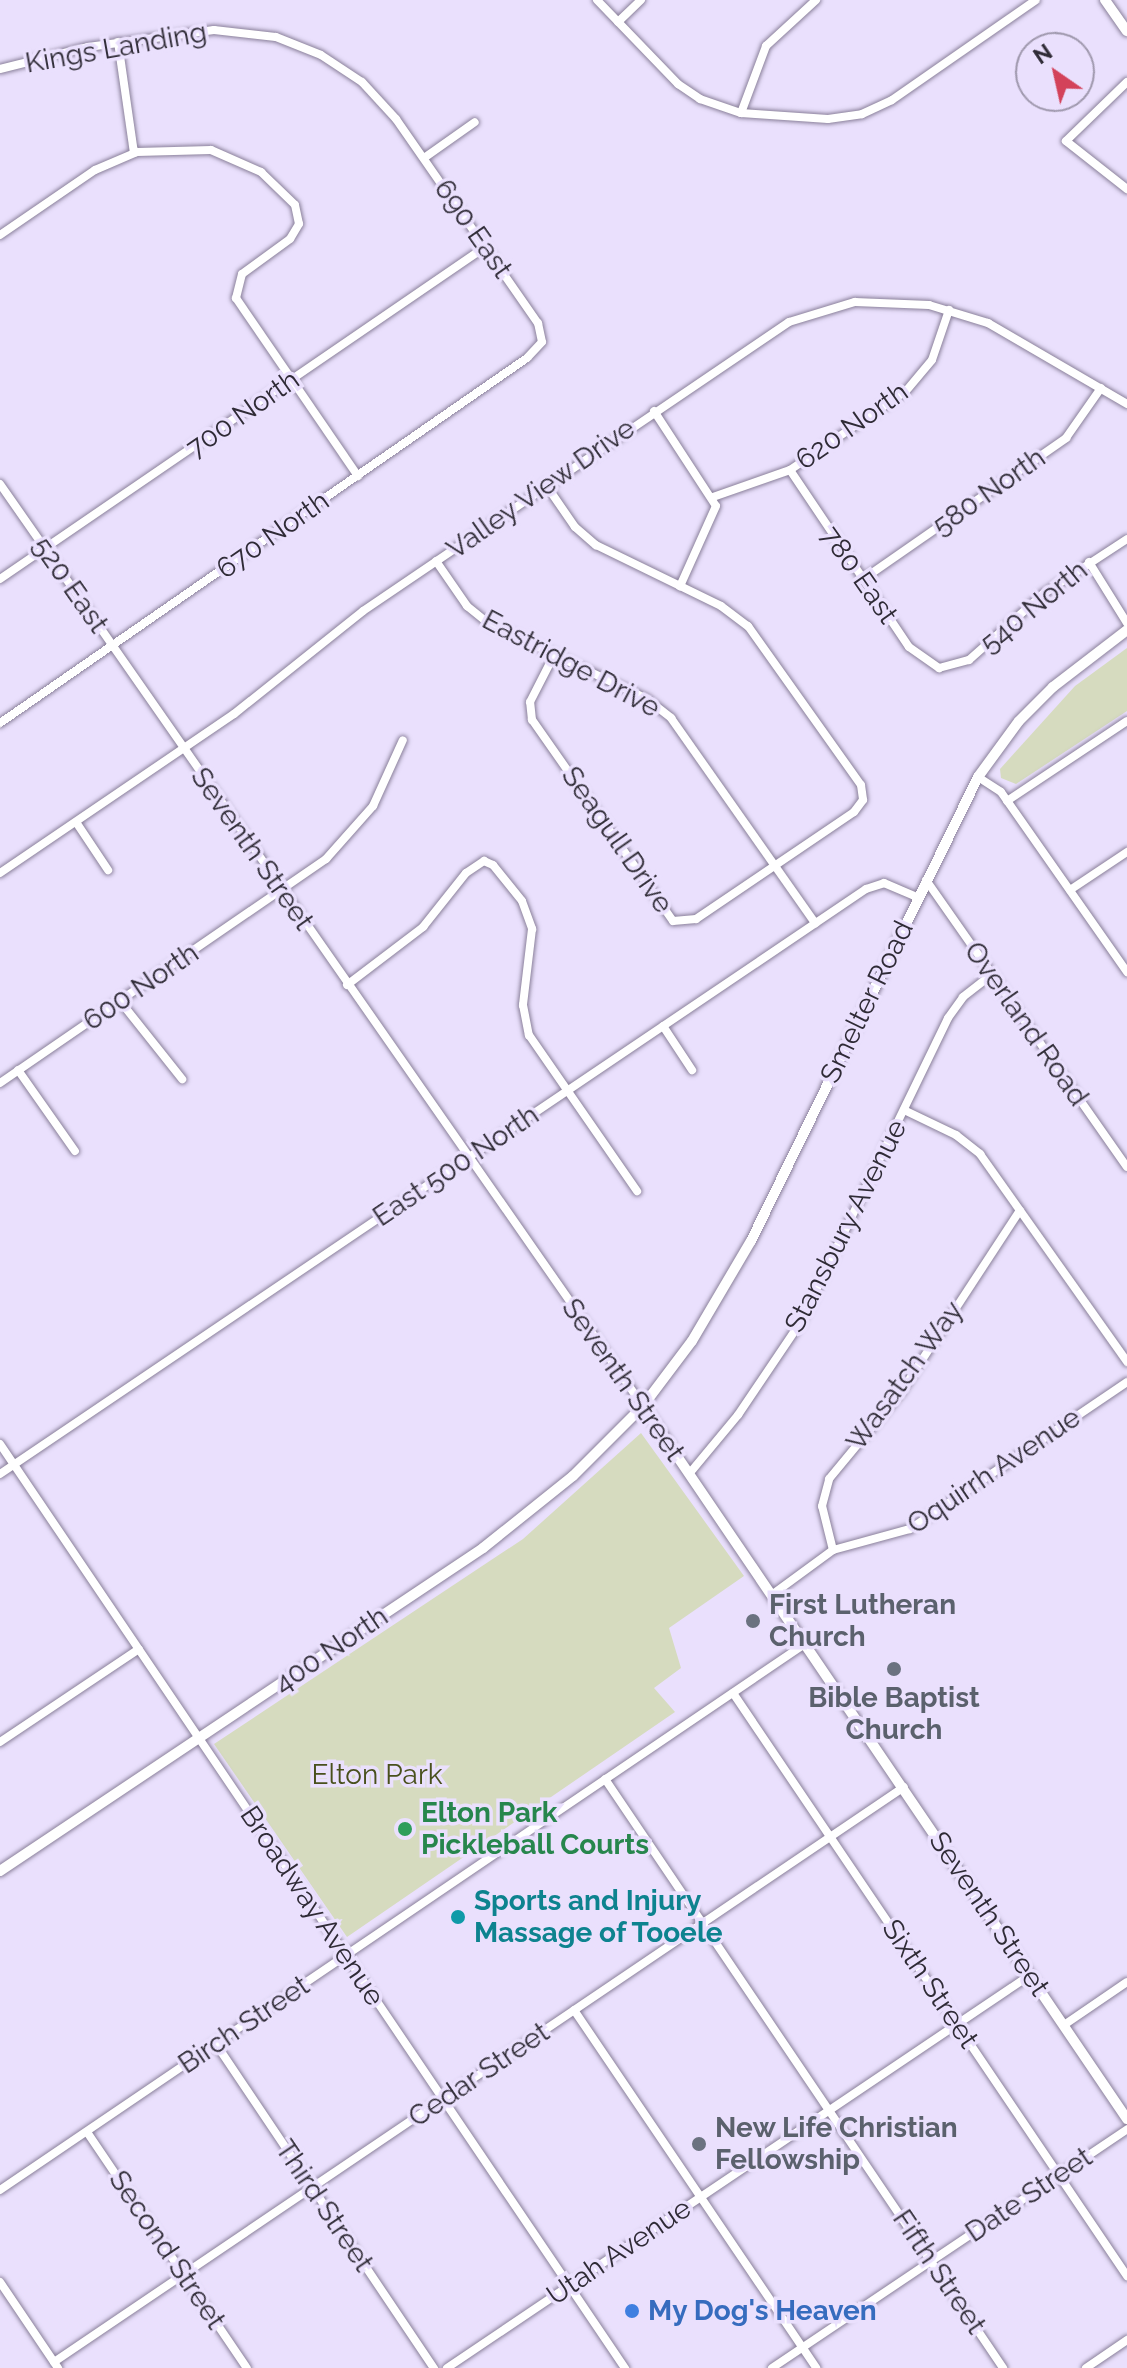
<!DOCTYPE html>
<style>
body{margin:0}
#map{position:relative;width:1127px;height:2368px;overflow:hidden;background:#eae0fd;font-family:Raleway,sans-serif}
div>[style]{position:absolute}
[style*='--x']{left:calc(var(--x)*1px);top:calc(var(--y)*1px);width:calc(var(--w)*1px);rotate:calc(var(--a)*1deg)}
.green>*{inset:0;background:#d6dbbf}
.roads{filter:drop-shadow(0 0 2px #8a809a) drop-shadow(0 0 2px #8a809a)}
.minor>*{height:8px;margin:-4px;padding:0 4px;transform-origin:4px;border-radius:4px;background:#fff}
.tertiary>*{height:10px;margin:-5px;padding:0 5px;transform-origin:5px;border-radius:5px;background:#fff}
.dots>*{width:22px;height:22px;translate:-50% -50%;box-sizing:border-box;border:4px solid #eae0fd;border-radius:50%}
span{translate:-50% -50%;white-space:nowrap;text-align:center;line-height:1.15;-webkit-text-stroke:7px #eae0fd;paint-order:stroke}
.street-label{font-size:28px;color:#2f2b36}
.worship-label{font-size:28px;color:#5b616d;font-weight:700}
.left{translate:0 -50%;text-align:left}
.park-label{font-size:28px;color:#49501c}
.leisure-label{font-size:28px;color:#27864d;font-weight:700}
.culture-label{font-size:28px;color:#0d838f;font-weight:700}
.shop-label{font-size:28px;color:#366cbe;font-weight:700}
.north{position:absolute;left:1015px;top:32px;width:80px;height:80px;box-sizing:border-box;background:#eae0fd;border:2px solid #9f98ad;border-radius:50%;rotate:326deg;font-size:22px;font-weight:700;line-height:32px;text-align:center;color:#2f2b36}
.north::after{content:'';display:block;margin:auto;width:28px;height:36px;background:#d3425a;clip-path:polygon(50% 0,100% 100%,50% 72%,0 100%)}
</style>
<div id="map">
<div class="green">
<div style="clip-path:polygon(1127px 648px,1127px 711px,1016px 784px,1001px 778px,1000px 769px,1075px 686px)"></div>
<div style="clip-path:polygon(641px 1433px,744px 1576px,669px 1628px,681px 1668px,654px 1688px,675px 1712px,347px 1937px,214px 1744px,523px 1539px)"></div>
</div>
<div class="roads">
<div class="minor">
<div style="--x:597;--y:0;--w:117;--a:46"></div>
<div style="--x:678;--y:84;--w:27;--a:34"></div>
<div style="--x:700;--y:99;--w:43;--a:18.9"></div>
<div style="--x:741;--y:113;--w:87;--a:3.9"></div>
<div style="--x:828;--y:119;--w:34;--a:-8"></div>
<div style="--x:862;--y:114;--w:33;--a:-25"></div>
<div style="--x:892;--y:100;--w:175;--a:-34.8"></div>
<div style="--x:618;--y:22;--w:32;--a:-44"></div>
<div style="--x:118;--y:42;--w:112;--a:81.8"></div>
<div style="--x:0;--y:69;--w:91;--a:-14"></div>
<div style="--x:88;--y:47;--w:127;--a:-7.7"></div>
<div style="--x:214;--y:30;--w:62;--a:6.4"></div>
<div style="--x:276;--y:37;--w:48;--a:21.8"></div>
<div style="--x:321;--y:55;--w:49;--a:33.4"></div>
<div style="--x:362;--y:82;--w:50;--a:47.4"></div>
<div style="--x:396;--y:119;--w:249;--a:55.2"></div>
<div style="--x:538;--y:323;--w:19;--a:78"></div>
<div style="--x:542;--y:342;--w:22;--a:133"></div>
<div style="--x:527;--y:358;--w:641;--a:145.29"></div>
<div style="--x:1127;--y:82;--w:85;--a:136"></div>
<div style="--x:1066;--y:141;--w:78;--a:38.2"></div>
<div style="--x:741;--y:113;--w:72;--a:-69.5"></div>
<div style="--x:766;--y:46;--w:68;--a:-42.6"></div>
<div style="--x:424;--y:158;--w:62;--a:-35.2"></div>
<div style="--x:0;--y:235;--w:115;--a:-34.4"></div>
<div style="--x:95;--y:170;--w:46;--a:-23.2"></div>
<div style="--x:137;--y:152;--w:74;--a:-1.5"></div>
<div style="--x:211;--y:150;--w:55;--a:23.7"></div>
<div style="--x:261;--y:172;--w:47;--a:44.1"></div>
<div style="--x:295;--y:205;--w:19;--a:78"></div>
<div style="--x:299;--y:224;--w:17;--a:121"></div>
<div style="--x:290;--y:239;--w:59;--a:143.9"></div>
<div style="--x:242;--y:274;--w:25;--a:104"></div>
<div style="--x:236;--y:298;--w:216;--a:55.6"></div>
<div style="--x:654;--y:411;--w:113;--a:56.9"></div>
<div style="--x:716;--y:506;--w:88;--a:114.2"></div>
<div style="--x:790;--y:470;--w:213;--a:56.1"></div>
<div style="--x:909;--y:647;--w:37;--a:35"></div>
<div style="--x:939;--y:668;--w:31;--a:-15"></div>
<div style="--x:969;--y:660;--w:99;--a:-41.7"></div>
<div style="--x:1043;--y:594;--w:100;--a:-33.2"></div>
<div style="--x:0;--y:484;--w:1124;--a:55.11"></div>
<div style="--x:546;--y:485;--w:51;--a:55.4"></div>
<div style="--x:575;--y:527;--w:28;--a:41"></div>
<div style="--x:596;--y:545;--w:139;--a:26"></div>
<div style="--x:721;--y:606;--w:34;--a:37"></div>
<div style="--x:748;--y:626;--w:195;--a:54.6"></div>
<div style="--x:861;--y:785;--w:15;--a:82"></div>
<div style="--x:863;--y:800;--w:15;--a:127"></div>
<div style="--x:854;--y:812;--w:191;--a:145.9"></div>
<div style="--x:696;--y:919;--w:23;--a:175"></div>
<div style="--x:673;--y:921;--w:246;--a:-125"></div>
<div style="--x:532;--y:720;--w:18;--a:-96"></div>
<div style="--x:530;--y:702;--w:53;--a:-62.9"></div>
<div style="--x:713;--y:497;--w:82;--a:-19.3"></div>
<div style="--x:790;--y:470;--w:140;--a:-34.3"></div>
<div style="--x:906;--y:391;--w:40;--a:-50"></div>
<div style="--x:932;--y:360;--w:53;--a:-71.2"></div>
<div style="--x:436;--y:561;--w:55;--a:55.4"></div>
<div style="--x:467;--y:606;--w:27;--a:39"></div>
<div style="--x:488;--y:623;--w:176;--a:25.5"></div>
<div style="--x:647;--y:699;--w:31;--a:38"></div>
<div style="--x:671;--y:718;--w:251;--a:54.9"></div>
<div style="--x:1089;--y:562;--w:72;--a:58.1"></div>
<div style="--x:0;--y:579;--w:588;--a:-34.39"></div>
<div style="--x:862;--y:580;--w:249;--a:-34.8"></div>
<div style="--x:1066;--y:438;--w:61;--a:-55"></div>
<div style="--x:978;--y:777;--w:27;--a:33"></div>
<div style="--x:1001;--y:792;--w:220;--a:55"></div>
<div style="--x:1007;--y:801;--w:144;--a:-33.7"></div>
<div style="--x:76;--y:822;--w:58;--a:56.3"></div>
<div style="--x:0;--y:873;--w:283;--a:-34.2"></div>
<div style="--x:234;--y:714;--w:165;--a:-38.6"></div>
<div style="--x:363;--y:611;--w:515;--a:-34.15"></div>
<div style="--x:789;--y:322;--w:69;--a:-16.9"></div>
<div style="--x:855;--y:302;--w:74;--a:2.3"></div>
<div style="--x:929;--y:305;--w:62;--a:17"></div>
<div style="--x:988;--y:323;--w:161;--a:30.2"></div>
<div style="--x:926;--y:880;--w:350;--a:55"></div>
<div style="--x:1070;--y:890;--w:69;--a:-33.7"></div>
<div style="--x:347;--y:985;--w:96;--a:-37.3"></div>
<div style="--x:423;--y:927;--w:69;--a:-51.5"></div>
<div style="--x:466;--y:873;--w:22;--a:-34"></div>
<div style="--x:484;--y:861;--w:10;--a:24"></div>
<div style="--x:493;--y:865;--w:46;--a:51.1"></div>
<div style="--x:522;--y:901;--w:30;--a:70"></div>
<div style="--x:532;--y:929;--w:77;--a:96.8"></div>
<div style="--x:523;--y:1005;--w:31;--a:79"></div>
<div style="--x:529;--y:1035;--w:190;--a:55.3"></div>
<div style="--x:120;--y:1001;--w:100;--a:51.5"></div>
<div style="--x:663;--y:1026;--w:53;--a:56.6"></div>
<div style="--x:18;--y:1070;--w:99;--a:54.9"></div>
<div style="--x:0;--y:1083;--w:396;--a:-34.5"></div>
<div style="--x:326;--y:859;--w:71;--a:-48.4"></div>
<div style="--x:373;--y:806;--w:72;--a:-65.6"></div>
<div style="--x:904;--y:1110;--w:58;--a:25.7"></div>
<div style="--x:956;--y:1135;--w:31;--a:38"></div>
<div style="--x:980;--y:1154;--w:255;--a:54.7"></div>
<div style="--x:0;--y:1444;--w:1116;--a:55.93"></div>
<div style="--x:0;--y:1474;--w:1045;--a:-34.04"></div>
<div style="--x:866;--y:889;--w:19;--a:-18"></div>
<div style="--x:884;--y:883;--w:36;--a:23"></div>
<div style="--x:689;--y:1474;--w:77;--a:-50.3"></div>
<div style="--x:738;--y:1415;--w:111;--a:-56"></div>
<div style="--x:800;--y:1323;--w:339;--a:-64.1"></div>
<div style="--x:948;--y:1018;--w:26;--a:-54"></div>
<div style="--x:963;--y:997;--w:37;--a:-38"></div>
<div style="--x:833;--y:1550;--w:45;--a:-104"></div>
<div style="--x:822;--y:1506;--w:28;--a:-75"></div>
<div style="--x:829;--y:1479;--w:113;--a:-50.4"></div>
<div style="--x:901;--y:1392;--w:217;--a:-56.8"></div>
<div style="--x:773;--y:1594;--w:74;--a:-36.3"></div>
<div style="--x:833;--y:1550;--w:80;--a:-15.3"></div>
<div style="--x:910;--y:1529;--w:262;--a:-34.1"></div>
<div style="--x:733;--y:1693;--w:704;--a:55.95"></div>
<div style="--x:0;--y:1742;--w:167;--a:-33.8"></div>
<div style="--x:605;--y:1779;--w:711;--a:55.95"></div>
<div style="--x:574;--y:2010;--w:432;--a:55.9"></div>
<div style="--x:1064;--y:2025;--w:76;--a:-34.3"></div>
<div style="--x:216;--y:2044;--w:391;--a:56.1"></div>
<div style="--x:87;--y:2132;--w:285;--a:55.9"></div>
<div style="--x:0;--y:2190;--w:974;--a:-34.16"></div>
<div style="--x:0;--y:2282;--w:104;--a:56"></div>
<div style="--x:54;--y:2362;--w:1026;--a:-34.08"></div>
<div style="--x:447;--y:2368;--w:703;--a:-33.98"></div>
<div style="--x:772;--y:2368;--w:428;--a:-33.9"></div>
<div style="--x:1086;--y:2368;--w:50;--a:-34.3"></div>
</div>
<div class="tertiary">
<div style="--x:1105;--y:0;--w:38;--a:55"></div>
<div style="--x:643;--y:1406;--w:862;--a:55.83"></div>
<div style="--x:0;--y:1871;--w:581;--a:-33.77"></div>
<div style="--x:483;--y:1548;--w:115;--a:-38.7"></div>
<div style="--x:573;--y:1476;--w:99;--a:-45"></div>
<div style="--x:643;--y:1406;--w:81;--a:-53"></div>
<div style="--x:692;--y:1341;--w:116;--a:-59.5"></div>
<div style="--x:751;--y:1241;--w:517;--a:-63.93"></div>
<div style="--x:978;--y:777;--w:69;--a:-53.8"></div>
<div style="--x:1019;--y:721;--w:48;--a:-45"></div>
<div style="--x:1053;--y:687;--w:93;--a:-37.6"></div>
</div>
</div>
<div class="dots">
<div style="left:753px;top:1621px;background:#6b7280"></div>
<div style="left:894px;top:1669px;background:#6b7280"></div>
<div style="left:405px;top:1829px;background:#2e9e5b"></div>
<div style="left:458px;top:1917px;background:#0f9aa8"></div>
<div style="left:699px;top:2144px;background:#6b7280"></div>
<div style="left:632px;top:2311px;background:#3f7fe0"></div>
</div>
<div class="street-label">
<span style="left:116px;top:48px;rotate:-10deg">Kings Landing</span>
<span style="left:473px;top:229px;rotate:55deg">690 East</span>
<span style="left:243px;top:414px;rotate:-35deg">700 North</span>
<span style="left:852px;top:426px;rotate:-35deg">620 North</span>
<span style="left:541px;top:489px;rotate:-35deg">Valley View Drive</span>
<span style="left:989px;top:492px;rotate:-35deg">580 North</span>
<span style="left:273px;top:535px;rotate:-35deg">670 North</span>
<span style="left:859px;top:575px;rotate:55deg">780 East</span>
<span style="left:70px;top:585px;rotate:55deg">520 East</span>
<span style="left:1034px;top:607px;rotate:-39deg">540 North</span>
<span style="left:571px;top:664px;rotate:28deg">Eastridge Drive</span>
<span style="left:617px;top:840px;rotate:55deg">Seagull Drive</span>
<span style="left:252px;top:849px;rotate:55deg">Seventh Street</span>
<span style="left:141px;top:987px;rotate:-34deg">600 North</span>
<span style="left:867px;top:1002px;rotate:-64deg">Smelter Road</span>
<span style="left:1026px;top:1024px;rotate:55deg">Overland Road</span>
<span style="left:456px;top:1166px;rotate:-34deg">East 500 North</span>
<span style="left:846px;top:1226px;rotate:-63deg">Stansbury Avenue</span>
<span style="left:905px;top:1376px;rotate:-54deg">Wasatch Way</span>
<span style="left:623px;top:1380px;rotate:55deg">Seventh Street</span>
<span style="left:994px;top:1471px;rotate:-34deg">Oquirrh Avenue</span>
<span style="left:331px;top:1650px;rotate:-34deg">400 North</span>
<span style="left:312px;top:1906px;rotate:56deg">Broadway Avenue</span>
<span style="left:989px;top:1914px;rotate:56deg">Seventh Street</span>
<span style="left:930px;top:1984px;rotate:56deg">Sixth Street</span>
<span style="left:244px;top:2025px;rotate:-34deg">Birch Street</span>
<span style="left:479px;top:2075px;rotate:-34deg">Cedar Street</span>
<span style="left:1029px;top:2195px;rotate:-34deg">Date Street</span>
<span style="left:324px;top:2206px;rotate:56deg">Third Street</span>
<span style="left:167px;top:2250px;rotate:56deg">Second Street</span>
<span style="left:619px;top:2252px;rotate:-34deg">Utah Avenue</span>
<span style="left:939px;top:2272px;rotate:56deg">Fifth Street</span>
</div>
<div class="worship-label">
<span class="left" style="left:769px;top:1621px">First Lutheran<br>Church</span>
<span style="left:894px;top:1714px">Bible Baptist<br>Church</span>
<span class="left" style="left:715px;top:2144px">New Life Christian<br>Fellowship</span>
</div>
<div class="park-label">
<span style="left:377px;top:1775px">Elton Park</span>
</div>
<div class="leisure-label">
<span class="left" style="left:421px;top:1829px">Elton Park<br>Pickleball Courts</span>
</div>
<div class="culture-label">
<span class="left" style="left:474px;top:1917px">Sports and Injury<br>Massage of Tooele</span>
</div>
<div class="shop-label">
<span class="left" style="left:648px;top:2311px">My Dog's Heaven</span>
</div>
<div class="north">N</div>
</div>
